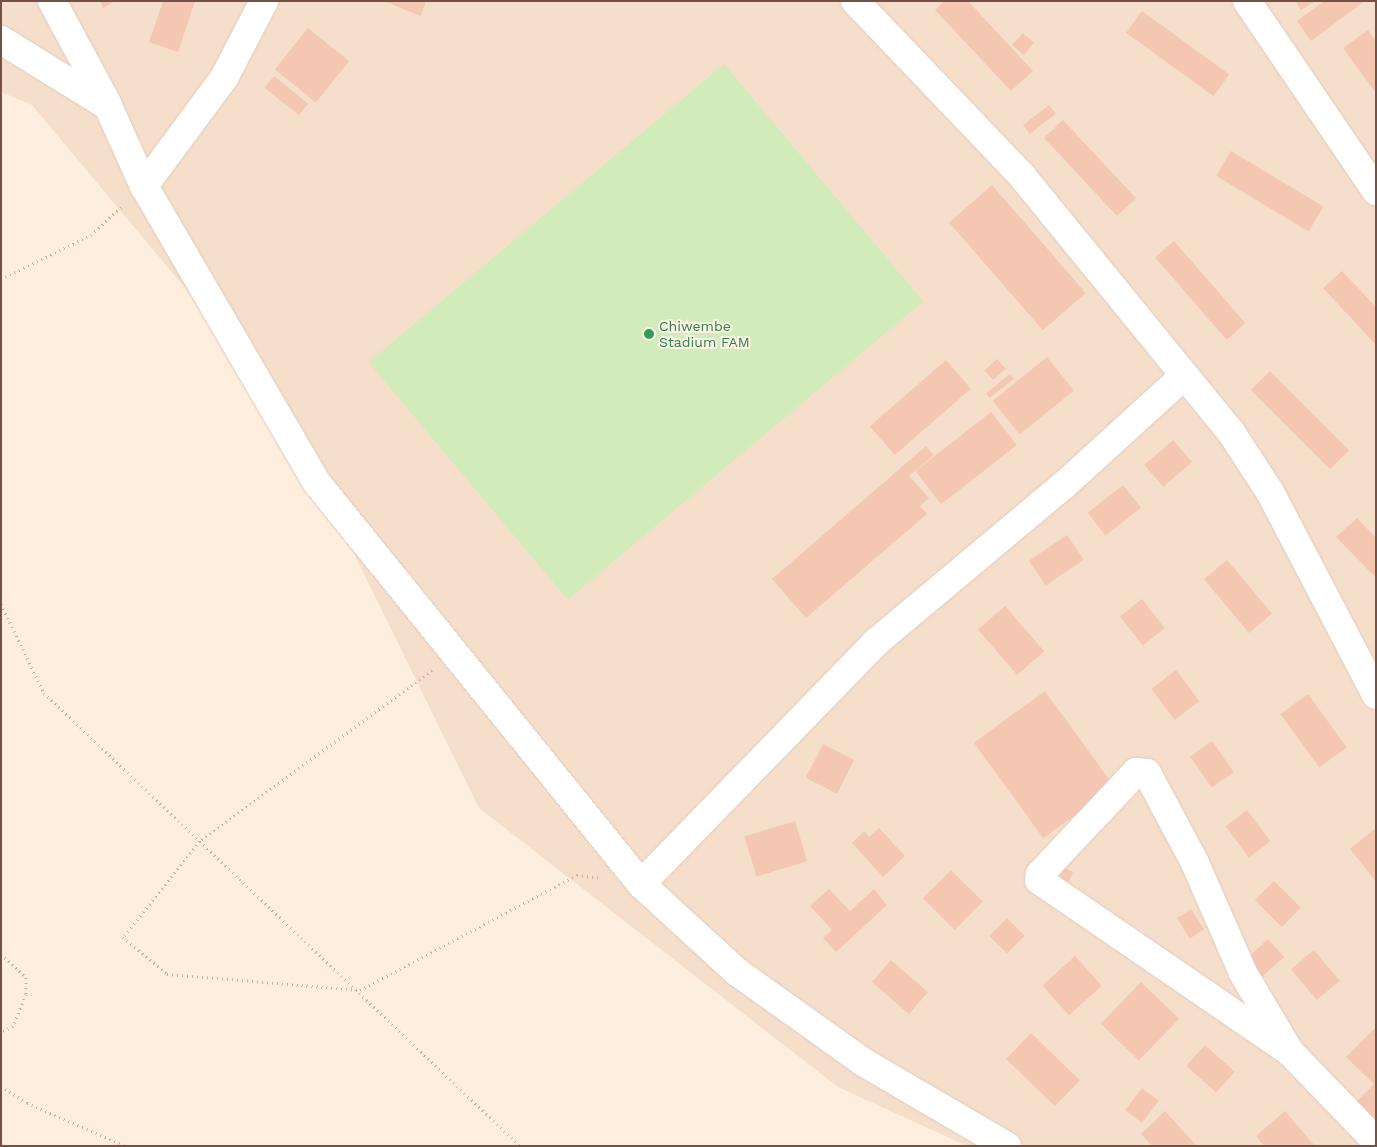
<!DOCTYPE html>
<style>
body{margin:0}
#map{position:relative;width:1377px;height:1147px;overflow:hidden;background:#fdeedd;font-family:"Work Sans",sans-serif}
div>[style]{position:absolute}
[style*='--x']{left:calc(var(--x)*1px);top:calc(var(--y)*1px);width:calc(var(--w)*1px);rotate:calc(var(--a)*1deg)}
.residential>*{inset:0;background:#f5dfcb}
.green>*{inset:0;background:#d2ebbb;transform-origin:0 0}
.building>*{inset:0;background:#f4c7b3;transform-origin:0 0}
.path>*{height:3px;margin-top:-1.5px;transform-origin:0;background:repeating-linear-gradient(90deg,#d8ab97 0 1px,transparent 0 5px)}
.roads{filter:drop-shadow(0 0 1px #e3cbbc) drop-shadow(0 0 1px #e3cbbc)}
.street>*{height:28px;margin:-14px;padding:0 14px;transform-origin:14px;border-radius:14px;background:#fff}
.dots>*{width:14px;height:14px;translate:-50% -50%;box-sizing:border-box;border:2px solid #fff2e4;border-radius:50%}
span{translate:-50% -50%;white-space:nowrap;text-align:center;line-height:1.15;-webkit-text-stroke:4px #fff2e4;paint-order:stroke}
.leisure-label{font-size:14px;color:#27864d}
.left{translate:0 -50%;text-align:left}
.frame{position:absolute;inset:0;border:2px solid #735145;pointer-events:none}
</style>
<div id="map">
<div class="residential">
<div style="clip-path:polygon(1px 1px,1376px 1px,1376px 1146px,967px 1146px,838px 1087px,479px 808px,278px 399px,32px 105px,1px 92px)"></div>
</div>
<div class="green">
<div style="left:724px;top:64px;width:310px;height:464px;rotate:50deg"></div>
</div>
<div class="building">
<div style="clip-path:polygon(100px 1px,115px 1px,103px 8px)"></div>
<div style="clip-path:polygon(163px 1px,195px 1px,178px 52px,149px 42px)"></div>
<div style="clip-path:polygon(383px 1px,426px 1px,421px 16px)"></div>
<div style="clip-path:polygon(944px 1px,968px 1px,1033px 71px,1011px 91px,935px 10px)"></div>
<div style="clip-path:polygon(1295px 1px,1316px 1px,1301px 10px)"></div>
<div style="clip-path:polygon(1324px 1px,1365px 1px,1311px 41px,1297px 21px)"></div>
<div style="left:1142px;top:11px;width:108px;height:27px;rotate:36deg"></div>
<div style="left:308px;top:28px;width:53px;height:53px;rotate:39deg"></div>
<div style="clip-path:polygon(1368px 30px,1376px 41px,1376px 93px,1343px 48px)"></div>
<div style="left:1023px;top:33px;width:15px;height:16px;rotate:42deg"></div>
<div style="left:274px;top:76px;width:44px;height:15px;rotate:39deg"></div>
<div style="left:1049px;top:105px;width:11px;height:33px;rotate:52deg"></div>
<div style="left:1063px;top:120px;width:107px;height:26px;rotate:47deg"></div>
<div style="left:1231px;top:151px;width:108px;height:29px;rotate:31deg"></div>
<div style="left:992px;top:185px;width:143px;height:57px;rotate:49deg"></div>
<div style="left:1174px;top:241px;width:109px;height:25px;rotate:49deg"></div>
<div style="clip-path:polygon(1342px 271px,1376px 307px,1376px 345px,1323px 288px)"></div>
<div style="left:1047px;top:357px;width:43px;height:70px;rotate:51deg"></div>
<div style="left:997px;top:359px;width:13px;height:17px;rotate:48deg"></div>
<div style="left:946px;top:360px;width:38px;height:101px;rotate:49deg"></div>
<div style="left:1270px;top:371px;width:112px;height:27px;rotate:45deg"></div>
<div style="left:1010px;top:374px;width:6px;height:31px;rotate:51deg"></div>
<div style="left:991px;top:412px;width:42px;height:96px;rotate:52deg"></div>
<div style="left:1173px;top:440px;width:29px;height:38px;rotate:49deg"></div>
<div style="clip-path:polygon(926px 446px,934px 455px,909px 476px,929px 498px,920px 506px,927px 514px,806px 618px,772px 579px)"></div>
<div style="left:1123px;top:485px;width:29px;height:45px;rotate:52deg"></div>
<div style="clip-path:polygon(1357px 518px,1376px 538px,1376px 578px,1336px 537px)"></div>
<div style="left:1067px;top:535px;width:30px;height:46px;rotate:56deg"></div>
<div style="left:1227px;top:560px;width:70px;height:30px;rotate:50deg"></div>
<div style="left:1142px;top:599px;width:37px;height:28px;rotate:52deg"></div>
<div style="left:1005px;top:606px;width:60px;height:36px;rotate:49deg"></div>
<div style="left:1176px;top:670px;width:39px;height:31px;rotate:53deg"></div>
<div style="left:1045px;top:691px;width:118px;height:88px;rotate:54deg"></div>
<div style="left:1308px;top:694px;width:66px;height:34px;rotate:54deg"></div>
<div style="left:1212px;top:741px;width:38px;height:27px;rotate:55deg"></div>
<div style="left:823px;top:744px;width:35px;height:38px;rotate:27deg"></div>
<div style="left:1247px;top:810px;width:39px;height:27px;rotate:53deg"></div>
<div style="left:795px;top:821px;width:42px;height:53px;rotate:73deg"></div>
<div style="clip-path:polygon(879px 828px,905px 856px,883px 877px,852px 843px,864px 831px,869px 837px)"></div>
<div style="clip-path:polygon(1376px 828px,1376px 882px,1350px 849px)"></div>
<div style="left:1064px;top:868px;width:10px;height:11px;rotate:24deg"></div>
<div style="left:951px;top:870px;width:45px;height:40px;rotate:45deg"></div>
<div style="left:1274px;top:881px;width:38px;height:27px;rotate:45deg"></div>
<div style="clip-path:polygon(829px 889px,850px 911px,874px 889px,887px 905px,836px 952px,823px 938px,832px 930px,810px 906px)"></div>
<div style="left:1191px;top:909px;width:24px;height:17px;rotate:57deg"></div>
<div style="left:1007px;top:918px;width:25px;height:25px;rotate:45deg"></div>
<div style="left:1268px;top:939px;width:24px;height:35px;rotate:48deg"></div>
<div style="left:1314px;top:950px;width:40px;height:30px;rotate:50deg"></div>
<div style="left:1075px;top:956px;width:40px;height:44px;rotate:48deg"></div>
<div style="left:891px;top:960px;width:49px;height:29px;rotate:41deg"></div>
<div style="left:1141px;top:982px;width:53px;height:58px;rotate:44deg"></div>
<div style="clip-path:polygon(1376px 1027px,1376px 1119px,1373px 1122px,1354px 1104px,1374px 1084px,1346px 1057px)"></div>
<div style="left:1031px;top:1033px;width:68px;height:36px;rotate:44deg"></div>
<div style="left:1205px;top:1045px;width:40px;height:28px;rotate:42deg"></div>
<div style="left:1142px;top:1088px;width:21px;height:28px;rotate:37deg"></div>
<div style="clip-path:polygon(1165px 1111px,1197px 1146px,1152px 1146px,1141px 1134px)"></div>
<div style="clip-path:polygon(1285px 1111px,1315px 1146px,1264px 1146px,1256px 1136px)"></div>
</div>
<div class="path">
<div style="--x:1;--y:279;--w:100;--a:-26.1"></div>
<div style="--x:91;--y:235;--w:44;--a:-43.2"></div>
<div style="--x:1;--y:604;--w:99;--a:64.2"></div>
<div style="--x:44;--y:693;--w:657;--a:43.58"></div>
<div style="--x:432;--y:670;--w:288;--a:143.6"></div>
<div style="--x:200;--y:841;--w:123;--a:128.7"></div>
<div style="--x:123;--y:937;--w:57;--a:40.1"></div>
<div style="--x:167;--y:974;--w:194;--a:4.7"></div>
<div style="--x:360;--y:990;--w:246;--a:-27.9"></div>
<div style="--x:577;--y:875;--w:23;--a:7"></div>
<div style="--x:1;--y:954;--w:34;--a:43"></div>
<div style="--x:26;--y:977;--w:17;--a:90"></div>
<div style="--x:26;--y:994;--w:35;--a:112"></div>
<div style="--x:13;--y:1026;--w:13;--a:153"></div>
<div style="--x:1;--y:1086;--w:31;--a:33"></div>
<div style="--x:27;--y:1103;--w:108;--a:23.5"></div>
</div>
<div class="roads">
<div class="street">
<div style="--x:52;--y:1;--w:118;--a:61.7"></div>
<div style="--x:855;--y:1;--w:242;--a:46.3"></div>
<div style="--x:1022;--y:176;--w:330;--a:50.8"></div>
<div style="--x:1231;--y:432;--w:72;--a:57"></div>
<div style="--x:1270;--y:492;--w:229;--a:62.4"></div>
<div style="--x:1247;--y:1;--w:230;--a:55.8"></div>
<div style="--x:1;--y:40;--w:126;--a:31.7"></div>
<div style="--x:108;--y:106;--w:88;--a:65.8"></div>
<div style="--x:144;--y:186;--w:344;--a:59.8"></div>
<div style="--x:317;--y:483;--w:516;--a:51.06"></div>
<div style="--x:641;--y:884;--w:130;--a:42.5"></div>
<div style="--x:737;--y:972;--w:155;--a:35.5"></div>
<div style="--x:863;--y:1062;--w:167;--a:30.3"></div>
<div style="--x:144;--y:186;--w:134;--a:-53.5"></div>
<div style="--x:224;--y:78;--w:87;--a:-62.5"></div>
<div style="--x:641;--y:884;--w:336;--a:-45.8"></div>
<div style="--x:875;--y:643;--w:245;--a:-39.9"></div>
<div style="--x:1063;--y:486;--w:164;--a:-42.3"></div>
<div style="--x:1290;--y:1052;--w:304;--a:-145.6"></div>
<div style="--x:1039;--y:880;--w:6;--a:-81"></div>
<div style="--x:1040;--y:874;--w:140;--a:-46.7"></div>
<div style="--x:1136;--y:772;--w:11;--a:5"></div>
<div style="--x:1147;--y:773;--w:102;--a:61.9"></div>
<div style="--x:1195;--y:863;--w:120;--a:66.4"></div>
<div style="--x:1243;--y:973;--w:92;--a:59.3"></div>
<div style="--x:1290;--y:1052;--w:124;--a:46"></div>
</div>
</div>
<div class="dots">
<div style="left:649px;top:334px;background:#2e9e5b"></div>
</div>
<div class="leisure-label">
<span class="left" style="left:659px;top:334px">Chiwembe<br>Stadium FAM</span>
</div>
<div class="frame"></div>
</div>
